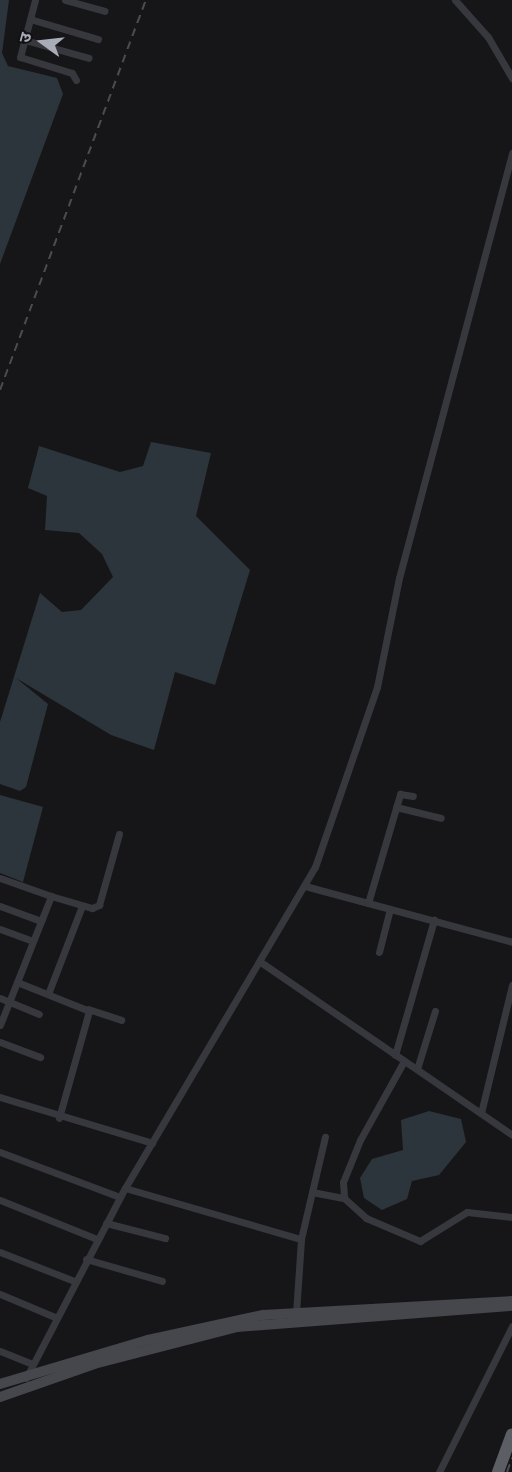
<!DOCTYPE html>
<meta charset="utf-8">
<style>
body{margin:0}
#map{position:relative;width:512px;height:1472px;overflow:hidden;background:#161618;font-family:"Golos Text","Noto Sans Devanagari",sans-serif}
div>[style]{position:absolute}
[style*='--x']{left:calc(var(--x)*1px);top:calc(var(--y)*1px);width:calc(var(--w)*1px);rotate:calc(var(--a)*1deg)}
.water>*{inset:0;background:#2c353c}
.minor>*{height:7px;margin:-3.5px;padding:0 3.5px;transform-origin:3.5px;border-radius:3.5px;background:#37383d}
.secondary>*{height:10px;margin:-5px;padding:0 5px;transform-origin:5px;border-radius:5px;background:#45474d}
.trunk>*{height:12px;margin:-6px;padding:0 6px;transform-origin:6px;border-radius:6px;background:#5b5e65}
.rail>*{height:2px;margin-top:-1px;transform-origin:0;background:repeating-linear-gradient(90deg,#4a4c52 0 8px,transparent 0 14px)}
span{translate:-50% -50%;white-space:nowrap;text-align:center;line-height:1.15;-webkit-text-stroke:6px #111113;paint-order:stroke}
.north{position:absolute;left:12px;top:12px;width:60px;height:60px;-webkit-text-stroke:4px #111113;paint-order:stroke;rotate:285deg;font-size:16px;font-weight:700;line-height:24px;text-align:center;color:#a8adb8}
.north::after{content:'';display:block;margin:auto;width:21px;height:27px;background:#a8adb8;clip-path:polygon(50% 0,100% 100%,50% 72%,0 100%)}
</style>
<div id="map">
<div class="water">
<div style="clip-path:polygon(0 0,9px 0,2px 53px,8px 66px,57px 78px,63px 94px,0 264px)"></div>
<div style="clip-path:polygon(151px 442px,211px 453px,196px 516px,250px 570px,215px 685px,175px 672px,154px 750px,111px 735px,16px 678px,48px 704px,26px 787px,20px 791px,0 784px,0 722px,40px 593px,62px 612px,81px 610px,113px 577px,102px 554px,79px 533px,45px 530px,47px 496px,28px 488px,39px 446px,120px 472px,143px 466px)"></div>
<div style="clip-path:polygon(0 795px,43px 807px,23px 882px,0 873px)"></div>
<div style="clip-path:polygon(429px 1111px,461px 1119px,466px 1142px,439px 1175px,412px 1181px,407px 1199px,382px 1210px,364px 1198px,360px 1178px,372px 1159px,403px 1150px,401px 1120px)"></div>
</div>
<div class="minor">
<div style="--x:35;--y:0;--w:59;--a:104.7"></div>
<div style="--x:20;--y:57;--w:54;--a:17.1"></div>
<div style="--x:72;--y:73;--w:8;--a:60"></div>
<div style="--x:65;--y:0;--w:41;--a:15.4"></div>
<div style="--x:455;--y:0;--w:50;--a:48.3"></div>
<div style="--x:488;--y:37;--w:48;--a:59.7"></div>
<div style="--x:30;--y:19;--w:71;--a:16.4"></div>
<div style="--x:25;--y:40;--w:66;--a:15.7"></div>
<div style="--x:396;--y:807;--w:46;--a:13.7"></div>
<div style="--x:0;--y:878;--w:54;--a:19.4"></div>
<div style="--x:305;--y:886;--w:214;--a:15.1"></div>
<div style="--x:368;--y:903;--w:114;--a:-73.6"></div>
<div style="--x:400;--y:794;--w:13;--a:9"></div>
<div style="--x:0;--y:906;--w:44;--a:20.1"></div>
<div style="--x:0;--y:929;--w:35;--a:20"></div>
<div style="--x:379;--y:952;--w:44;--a:-75.7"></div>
<div style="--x:262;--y:963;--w:303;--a:34.5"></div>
<div style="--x:17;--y:982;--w:78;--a:21.9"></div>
<div style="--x:89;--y:1011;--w:111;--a:105.7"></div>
<div style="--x:48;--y:994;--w:94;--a:-68.9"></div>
<div style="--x:0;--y:998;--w:42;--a:22.3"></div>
<div style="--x:88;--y:1009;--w:35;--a:18"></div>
<div style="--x:0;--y:1025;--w:139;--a:-68.4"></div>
<div style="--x:51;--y:896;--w:43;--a:16.3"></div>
<div style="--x:92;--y:908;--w:8;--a:-23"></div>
<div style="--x:99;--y:905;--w:74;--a:-74.3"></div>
<div style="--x:0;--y:1042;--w:43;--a:20.6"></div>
<div style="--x:395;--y:1055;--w:141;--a:-73.9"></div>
<div style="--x:404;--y:1061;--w:90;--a:119.1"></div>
<div style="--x:360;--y:1140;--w:45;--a:112"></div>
<div style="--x:343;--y:1182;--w:16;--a:86"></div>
<div style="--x:344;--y:1198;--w:30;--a:42"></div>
<div style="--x:366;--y:1218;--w:59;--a:23.1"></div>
<div style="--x:420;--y:1241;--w:55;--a:-31.7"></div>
<div style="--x:467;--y:1212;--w:45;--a:6.3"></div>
<div style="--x:417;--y:1069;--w:61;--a:-72.8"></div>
<div style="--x:0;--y:1097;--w:159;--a:16.8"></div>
<div style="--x:481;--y:1113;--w:132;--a:-76.4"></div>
<div style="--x:0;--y:1152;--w:128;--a:20.6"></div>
<div style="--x:125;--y:1188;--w:183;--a:16.2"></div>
<div style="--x:312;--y:1192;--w:33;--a:11"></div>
<div style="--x:0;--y:1200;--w:105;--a:21.9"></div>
<div style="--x:106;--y:1223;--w:61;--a:14.3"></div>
<div style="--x:0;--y:1252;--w:79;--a:21.4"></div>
<div style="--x:86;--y:1259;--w:79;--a:16.1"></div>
<div style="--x:0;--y:1294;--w:60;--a:22.7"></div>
<div style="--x:296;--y:1313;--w:74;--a:-86.1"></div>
<div style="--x:301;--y:1239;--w:105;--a:-76.8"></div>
<div style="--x:0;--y:1351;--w:35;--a:22"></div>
<div style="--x:26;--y:1378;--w:214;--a:-62.5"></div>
<div style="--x:125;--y:1188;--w:373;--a:-59.4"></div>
<div style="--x:315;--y:867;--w:190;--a:-71"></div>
<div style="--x:377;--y:687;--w:111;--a:-78.6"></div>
<div style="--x:399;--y:578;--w:440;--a:-75.1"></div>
<div style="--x:439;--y:1472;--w:163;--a:-63.4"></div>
</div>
<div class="secondary">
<div style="--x:0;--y:1384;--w:154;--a:-16.6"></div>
<div style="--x:148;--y:1340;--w:118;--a:-12.3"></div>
<div style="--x:263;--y:1315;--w:249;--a:-3.2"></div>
<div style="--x:0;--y:1397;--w:100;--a:-19.3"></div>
<div style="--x:94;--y:1364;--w:148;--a:-14.5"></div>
<div style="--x:237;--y:1327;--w:276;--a:-4.4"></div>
</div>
<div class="trunk">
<div style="--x:498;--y:1472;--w:40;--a:-69.8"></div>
</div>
<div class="rail">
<div style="--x:0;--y:390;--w:416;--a:-69.5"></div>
<div style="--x:507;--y:1472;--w:15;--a:-70"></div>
</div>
<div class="north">उ</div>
</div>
